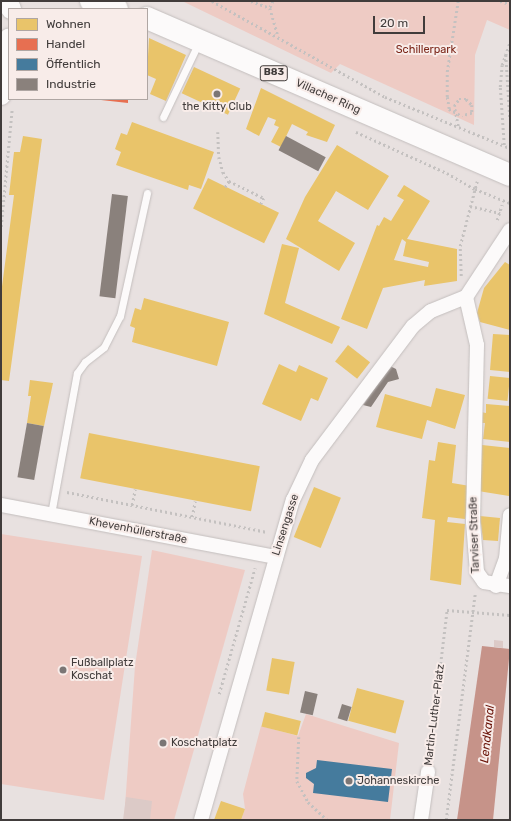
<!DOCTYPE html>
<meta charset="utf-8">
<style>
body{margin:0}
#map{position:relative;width:511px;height:821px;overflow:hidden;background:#e8e1e0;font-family:Rubik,sans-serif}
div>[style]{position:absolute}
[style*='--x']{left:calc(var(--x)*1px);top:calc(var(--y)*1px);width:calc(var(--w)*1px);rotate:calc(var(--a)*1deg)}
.green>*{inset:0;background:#eecbc4}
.water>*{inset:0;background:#c69389}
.homes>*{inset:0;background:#e9c46a;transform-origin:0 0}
.shops>*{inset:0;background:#e76f51}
.public>*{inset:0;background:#457b9d}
.industry>*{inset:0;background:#8a817c;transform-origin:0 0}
.building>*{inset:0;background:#dccac7}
.path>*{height:2.5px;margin-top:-1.25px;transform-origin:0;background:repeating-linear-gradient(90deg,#c4c1c0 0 2px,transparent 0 5px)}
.roads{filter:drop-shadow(0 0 1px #c3bebd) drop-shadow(0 0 1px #c3bebd)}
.lane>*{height:7px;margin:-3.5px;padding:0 3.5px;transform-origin:3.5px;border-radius:3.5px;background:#fcfafa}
.street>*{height:14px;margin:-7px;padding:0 7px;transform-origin:7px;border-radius:7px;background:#fcfafa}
.secondary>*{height:20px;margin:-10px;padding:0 10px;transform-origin:10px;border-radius:10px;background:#fcfafa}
.primary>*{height:22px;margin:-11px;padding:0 11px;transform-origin:11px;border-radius:11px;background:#fcfafa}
.path-bridge>*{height:2.5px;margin-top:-1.25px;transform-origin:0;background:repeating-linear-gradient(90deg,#c4c1c0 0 2px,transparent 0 5px)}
.dots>*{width:11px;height:11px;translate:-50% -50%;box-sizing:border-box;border:2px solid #f8ece9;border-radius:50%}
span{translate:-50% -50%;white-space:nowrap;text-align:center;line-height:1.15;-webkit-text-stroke:4px #f8ece9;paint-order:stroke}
.shield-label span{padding:1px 3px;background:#f8ece9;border:1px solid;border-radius:3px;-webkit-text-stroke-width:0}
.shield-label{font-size:10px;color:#413c3b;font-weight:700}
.park-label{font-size:11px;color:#7b2518}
.street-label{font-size:11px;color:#413c3b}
.poi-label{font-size:11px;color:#413c3b}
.left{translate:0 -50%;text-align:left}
.water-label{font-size:12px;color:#6a1308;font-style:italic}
.frame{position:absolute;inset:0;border:2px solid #413c3b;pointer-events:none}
.legend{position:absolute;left:8px;top:8px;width:140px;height:92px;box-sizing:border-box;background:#f8ece9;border:1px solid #afa6a3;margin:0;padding:5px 7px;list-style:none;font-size:12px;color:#413c3b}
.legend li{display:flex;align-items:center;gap:8px;height:20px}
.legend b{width:20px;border:1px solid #afa6a3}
.scale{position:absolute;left:373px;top:16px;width:52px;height:18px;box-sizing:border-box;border:2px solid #413c3b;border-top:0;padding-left:5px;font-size:12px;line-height:14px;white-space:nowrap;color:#413c3b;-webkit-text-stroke:3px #f8ece9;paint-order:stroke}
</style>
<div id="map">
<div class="green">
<div style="clip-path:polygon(182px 1px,510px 1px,510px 30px,487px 20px,475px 55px,474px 125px,340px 64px,331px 73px)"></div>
<div style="clip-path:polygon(1px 534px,142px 556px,104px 800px,1px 784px)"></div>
<div style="clip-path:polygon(152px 550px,245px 570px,174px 820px,124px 820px,135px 666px)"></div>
<div style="clip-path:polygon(306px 714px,399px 743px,390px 820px,241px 820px,245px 809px,243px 794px,261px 726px,298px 736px)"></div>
</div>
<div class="water">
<div style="clip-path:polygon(482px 646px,510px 649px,493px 820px,457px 820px)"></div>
</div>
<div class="homes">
<div style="clip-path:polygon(149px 38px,186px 55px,166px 101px,150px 94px,156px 79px,147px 75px)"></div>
<div style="left:194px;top:67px;width:51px;height:29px;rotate:25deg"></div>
<div style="clip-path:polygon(261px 88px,335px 125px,327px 142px,306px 135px,308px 132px,292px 124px,281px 147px,271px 142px,279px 127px,274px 125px,276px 120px,268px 117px,259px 136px,246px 129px)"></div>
<div style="clip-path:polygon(132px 122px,214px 152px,201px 189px,189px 185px,188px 190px,116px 165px,121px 152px,115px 149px,121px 133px,127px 135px)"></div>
<div style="clip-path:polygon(23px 136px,42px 139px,9px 381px,1px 380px,1px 294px,14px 195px,9px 195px,14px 152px,20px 152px)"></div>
<div style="clip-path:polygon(337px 145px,389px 176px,368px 210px,336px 191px,318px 221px,355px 243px,339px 271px,286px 239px,305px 197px)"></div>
<div style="left:208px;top:178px;width:79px;height:34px;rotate:26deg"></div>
<div style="clip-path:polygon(evenodd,404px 185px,430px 201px,407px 239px,457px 249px,457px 281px,424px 286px,425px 280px,383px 288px,367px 329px,341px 319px,377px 225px,379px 226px,384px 217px,391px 221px,404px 200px,397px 196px,404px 185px,402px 239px,406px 242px,403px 256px,429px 262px,428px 267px,394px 260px,402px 239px)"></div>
<div style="clip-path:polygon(282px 244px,299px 248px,285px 303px,340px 327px,332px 344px,264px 314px)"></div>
<div style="clip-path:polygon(505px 262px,510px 265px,510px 330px,480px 322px,477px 313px,484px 288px)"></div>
<div style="clip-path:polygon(144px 298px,229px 322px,217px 366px,132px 342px,135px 328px,130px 326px,135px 308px,141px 310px)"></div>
<div style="clip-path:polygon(493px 334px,510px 335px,510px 372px,490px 370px)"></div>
<div style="left:348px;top:345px;width:28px;height:21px;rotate:38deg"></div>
<div style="clip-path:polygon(279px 364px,296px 372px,299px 365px,328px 378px,318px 401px,311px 398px,301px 421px,262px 404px)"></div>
<div style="left:490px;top:376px;width:20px;height:23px;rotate:6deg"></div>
<div style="clip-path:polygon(30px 380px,53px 383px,44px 426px,27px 423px,31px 396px,28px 396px)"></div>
<div style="clip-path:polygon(436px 388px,465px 395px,455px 429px,427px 420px,422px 439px,376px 427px,385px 394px,431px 407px)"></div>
<div style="clip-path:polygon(486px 404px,510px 406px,510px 442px,483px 439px,485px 423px,480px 423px,481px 412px,486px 413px)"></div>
<div style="left:89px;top:433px;width:174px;height:46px;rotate:11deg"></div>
<div style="clip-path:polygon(438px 442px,456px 445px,452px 483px,470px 486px,465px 519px,448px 517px,447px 522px,465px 524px,461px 585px,430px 580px,435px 520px,422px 518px,429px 460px,435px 461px)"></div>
<div style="clip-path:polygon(482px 445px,510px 448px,509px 496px,478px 491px)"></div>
<div style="left:314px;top:487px;width:29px;height:54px;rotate:22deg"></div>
<div style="clip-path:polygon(480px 516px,500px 518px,498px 541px,483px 540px)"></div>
<div style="left:272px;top:658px;width:23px;height:33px;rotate:10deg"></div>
<div style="left:357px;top:688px;width:49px;height:34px;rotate:15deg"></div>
<div style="left:265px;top:712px;width:37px;height:15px;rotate:14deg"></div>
<div style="clip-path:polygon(221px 801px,245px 809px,241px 820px,214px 820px)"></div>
</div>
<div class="shops">
<div style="clip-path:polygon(92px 99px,128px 99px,128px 103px)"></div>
</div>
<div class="public">
<div style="clip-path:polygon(317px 760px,392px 769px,388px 802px,313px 793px,314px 784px,306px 778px,306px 773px,316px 768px)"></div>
</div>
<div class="industry">
<div style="left:286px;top:136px;width:45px;height:16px;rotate:28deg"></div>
<div style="left:112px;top:194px;width:16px;height:103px;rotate:7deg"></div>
<div style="clip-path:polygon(390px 366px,396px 369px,399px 379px,388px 382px,371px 407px,363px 405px)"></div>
<div style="left:27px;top:423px;width:17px;height:55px;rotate:10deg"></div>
<div style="left:305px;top:691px;width:13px;height:22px;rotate:13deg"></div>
<div style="left:342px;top:704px;width:10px;height:15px;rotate:17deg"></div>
</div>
<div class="building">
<div style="clip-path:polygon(494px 640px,503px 641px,503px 648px,494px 647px)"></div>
<div style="clip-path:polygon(126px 797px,152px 801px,150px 820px,123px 820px)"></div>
</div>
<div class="path">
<div style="--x:212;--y:1;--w:198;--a:29"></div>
<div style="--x:385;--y:97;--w:135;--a:22.2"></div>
<div style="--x:251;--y:1;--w:20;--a:20"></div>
<div style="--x:273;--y:1;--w:8;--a:113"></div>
<div style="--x:270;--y:8;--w:29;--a:74"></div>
<div style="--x:500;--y:1;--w:10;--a:17"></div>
<div style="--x:506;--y:55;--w:63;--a:86.4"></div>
<div style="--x:449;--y:109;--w:12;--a:-99"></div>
<div style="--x:447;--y:97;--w:25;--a:-90"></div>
<div style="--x:447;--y:72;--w:72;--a:-81.2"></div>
<div style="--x:458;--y:126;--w:20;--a:-101"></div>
<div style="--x:454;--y:106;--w:9;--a:-54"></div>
<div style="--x:459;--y:99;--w:7;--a:0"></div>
<div style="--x:466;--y:99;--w:8;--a:45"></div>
<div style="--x:472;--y:105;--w:8;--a:90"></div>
<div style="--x:472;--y:113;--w:10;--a:163"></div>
<div style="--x:218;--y:132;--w:25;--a:88"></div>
<div style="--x:219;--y:157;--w:16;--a:75"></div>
<div style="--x:223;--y:172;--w:11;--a:56"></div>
<div style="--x:229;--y:181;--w:39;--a:26"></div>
<div style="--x:264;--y:198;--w:7;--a:117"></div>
<div style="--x:356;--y:132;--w:100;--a:24.3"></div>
<div style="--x:447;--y:173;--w:32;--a:30"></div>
<div style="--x:475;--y:189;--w:38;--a:22"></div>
<div style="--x:504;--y:145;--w:58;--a:-93.9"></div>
<div style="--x:500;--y:87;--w:22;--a:-85"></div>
<div style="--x:502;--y:65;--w:24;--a:-71"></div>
<div style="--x:225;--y:187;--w:7;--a:-56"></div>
<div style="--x:470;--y:206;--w:31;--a:13"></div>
<div style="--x:497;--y:220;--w:16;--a:-72"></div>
<div style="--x:1;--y:227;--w:119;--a:-84.7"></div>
<div style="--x:461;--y:276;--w:30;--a:-92"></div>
<div style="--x:460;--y:246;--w:67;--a:-75.3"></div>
<div style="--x:67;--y:492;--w:204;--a:11.3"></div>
<div style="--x:132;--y:505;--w:16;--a:-79"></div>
<div style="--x:192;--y:517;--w:16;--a:-79"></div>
<div style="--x:219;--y:694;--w:131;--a:-74.1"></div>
<div style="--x:299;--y:737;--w:44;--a:92.6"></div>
<div style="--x:297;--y:781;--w:24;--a:62"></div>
<div style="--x:308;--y:802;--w:26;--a:43"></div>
<div style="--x:429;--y:758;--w:149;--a:-83.1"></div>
<div style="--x:446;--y:820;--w:229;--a:-82.7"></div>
<div style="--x:510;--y:820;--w:3;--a:-90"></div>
</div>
<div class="roads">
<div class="lane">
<div style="--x:163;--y:117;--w:81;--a:-64.4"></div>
<div style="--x:51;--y:514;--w:143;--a:-79.6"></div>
<div style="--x:77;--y:373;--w:14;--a:-54"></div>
<div style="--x:85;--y:362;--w:24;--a:-38"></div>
<div style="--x:104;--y:347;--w:35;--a:-63"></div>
<div style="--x:120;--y:316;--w:126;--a:-77.6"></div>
</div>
<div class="street">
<div style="--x:466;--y:297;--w:49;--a:77.1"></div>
<div style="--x:477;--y:345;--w:177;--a:91.3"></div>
<div style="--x:473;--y:522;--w:50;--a:85.4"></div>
<div style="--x:477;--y:572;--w:12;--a:55"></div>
<div style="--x:484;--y:582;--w:26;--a:9"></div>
<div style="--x:1;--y:505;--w:280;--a:10.7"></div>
<div style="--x:496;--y:586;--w:29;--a:-70"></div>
<div style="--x:506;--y:559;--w:44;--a:-84.8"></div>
<div style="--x:201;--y:820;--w:333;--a:-74"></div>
<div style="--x:293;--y:500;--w:44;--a:-64.6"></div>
<div style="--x:312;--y:460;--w:168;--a:-53"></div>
<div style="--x:413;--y:326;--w:23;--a:-40"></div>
<div style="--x:431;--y:311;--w:38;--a:-22"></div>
<div style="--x:466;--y:297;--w:80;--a:-56.7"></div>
<div style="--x:421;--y:820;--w:49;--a:-81.7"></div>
</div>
<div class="secondary">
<div style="--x:7;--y:1;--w:9;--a:63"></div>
<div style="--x:1;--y:95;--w:57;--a:-81.9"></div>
</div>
<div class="primary">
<div style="--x:91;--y:1;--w:27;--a:17"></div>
<div style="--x:147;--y:18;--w:395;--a:23.4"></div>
</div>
</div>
<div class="path-bridge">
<div style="--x:449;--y:109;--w:15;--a:28"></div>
<div style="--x:447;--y:610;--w:63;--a:4.5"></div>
</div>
<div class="dots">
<div style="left:217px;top:94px;background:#7b7675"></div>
<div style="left:63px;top:670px;background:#7b7675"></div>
<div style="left:163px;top:743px;background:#7b7675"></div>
<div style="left:349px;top:781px;background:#7b7675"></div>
</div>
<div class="shield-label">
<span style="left:274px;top:73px">B83</span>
</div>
<div class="park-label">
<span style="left:426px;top:50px">Schillerpark</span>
</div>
<div class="street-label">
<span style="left:328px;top:97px;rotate:24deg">Villacher Ring</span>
<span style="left:286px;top:525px;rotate:-72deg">Linsengasse</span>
<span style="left:138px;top:531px;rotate:11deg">Khevenhüllerstraße</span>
<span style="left:475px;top:535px;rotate:-92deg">Tarviser Straße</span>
<span style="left:435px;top:715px;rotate:-83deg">Martin-Luther-Platz</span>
</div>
<div class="poi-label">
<span style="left:217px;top:107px">the Kitty Club</span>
<span class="left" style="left:71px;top:670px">Fußballplatz<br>Koschat</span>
<span class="left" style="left:171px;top:743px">Koschatplatz</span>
<span class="left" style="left:357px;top:781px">Johanneskirche</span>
</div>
<div class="water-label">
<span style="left:488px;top:734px;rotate:-84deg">Lendkanal</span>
</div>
<div class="frame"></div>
<ul class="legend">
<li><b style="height:11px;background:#e9c46a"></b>Wohnen</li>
<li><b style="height:11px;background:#e76f51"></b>Handel</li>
<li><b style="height:11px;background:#457b9d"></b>Öffentlich</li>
<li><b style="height:11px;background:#8a817c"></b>Industrie</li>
</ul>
<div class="scale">20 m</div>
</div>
